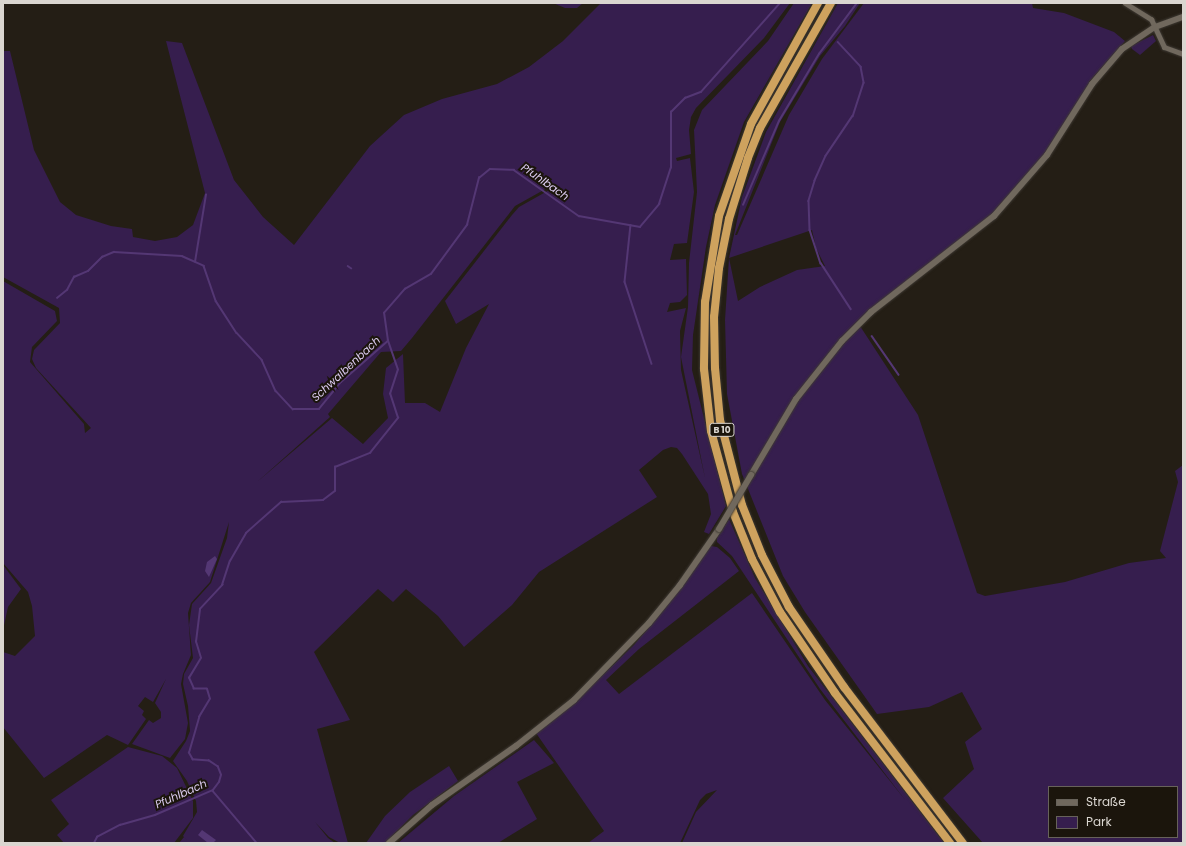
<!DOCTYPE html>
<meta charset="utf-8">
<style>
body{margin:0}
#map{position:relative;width:1186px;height:846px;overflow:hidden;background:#241e15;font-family:Poppins,sans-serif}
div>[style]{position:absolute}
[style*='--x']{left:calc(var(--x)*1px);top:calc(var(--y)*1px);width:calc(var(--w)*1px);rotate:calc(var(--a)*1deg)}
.green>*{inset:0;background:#361e4e}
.water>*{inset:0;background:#543774}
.stream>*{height:1.5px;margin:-0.75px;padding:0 0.75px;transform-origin:0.75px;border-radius:0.75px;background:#543774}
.roads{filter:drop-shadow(0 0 1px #3e3933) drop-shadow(0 0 1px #3e3933)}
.minor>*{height:5px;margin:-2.5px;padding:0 2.5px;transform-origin:2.5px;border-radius:2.5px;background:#70685d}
.tertiary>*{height:6px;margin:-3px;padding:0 3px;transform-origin:3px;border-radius:3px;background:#70685d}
.trunk>*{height:8px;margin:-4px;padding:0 4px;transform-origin:4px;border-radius:4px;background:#cea25e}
.bridges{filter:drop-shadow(0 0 1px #3e3933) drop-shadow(0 0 1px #3e3933)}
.tertiary-bridge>*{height:6px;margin:-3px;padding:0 3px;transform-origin:3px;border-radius:3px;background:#70685d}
span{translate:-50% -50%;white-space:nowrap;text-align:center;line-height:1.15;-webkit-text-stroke:4px #1b150c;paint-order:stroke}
.shield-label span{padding:1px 3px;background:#1b150c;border:1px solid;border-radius:3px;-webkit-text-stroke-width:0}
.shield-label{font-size:9px;color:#dad6d0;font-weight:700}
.water-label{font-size:11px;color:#dcccf1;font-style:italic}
.frame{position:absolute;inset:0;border:4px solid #dad6d0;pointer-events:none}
.legend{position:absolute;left:1048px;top:786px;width:130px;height:52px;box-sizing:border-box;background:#1b150c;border:1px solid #67625a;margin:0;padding:5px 7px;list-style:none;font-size:12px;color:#dad6d0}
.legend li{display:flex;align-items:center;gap:8px;height:20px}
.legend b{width:20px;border:1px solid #67625a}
</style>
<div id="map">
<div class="green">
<div style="clip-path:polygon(553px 3px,583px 3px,577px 8px,565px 8px)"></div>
<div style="clip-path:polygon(evenodd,601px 3px,790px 3px,764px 38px,696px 108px,691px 117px,689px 130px,691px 154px,676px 158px,677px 161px,690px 158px,694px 192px,687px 243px,674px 244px,670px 260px,686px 259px,687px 295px,680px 302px,670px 303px,667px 312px,686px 308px,680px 331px,681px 370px,705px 478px,681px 357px,688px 307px,689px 263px,697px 192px,694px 130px,702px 110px,768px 41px,794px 3px,812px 3px,744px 122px,715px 205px,706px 247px,693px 335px,692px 370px,726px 506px,709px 534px,704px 532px,711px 514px,708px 494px,682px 454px,677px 448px,671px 447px,663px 450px,639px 470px,657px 497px,539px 572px,512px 605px,464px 647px,438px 616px,406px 589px,393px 602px,378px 589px,314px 652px,350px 720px,317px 729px,348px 843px,340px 843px,329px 837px,315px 822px,328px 838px,335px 843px,179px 843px,184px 837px,187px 840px,183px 836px,197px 812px,196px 801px,187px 781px,173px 761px,186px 741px,190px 731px,188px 706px,183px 684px,184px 674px,193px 658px,189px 625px,192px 604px,211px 583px,227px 538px,229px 522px,210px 582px,191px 603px,188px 613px,191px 655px,183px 674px,181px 684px,188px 723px,185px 739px,170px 758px,132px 744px,149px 720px,153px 723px,161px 718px,161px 712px,155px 703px,166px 679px,153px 702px,145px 697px,138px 706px,144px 711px,142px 715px,146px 719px,128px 745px,107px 735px,44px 778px,3px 727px,3px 652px,15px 656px,35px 636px,32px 606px,28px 592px,3px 563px,3px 281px,55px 311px,57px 321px,32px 347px,30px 362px,84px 424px,85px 433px,91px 428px,36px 368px,32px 359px,34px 350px,60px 323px,59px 308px,3px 277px,3px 51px,10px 51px,34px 150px,60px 202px,76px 215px,111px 226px,132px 229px,133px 237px,155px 241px,177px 237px,193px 225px,205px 193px,166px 41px,182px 43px,234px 180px,263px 217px,294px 245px,370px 146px,404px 115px,442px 99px,497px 84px,529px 67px,563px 41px,601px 3px,549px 187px,551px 189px,519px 207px,512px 215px,445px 301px,456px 324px,489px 304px,466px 348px,440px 412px,425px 403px,405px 403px,403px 354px,386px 368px,383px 394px,388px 418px,363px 444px,332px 418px,257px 482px,330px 417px,328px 414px,381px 352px,401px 351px,412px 338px,515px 206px,549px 187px)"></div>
<div style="clip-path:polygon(evenodd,838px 3px,860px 3px,845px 26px,820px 56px,780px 122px,735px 235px,737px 235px,789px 115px,822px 59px,864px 3px,1032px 3px,1033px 8px,1064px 13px,1114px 32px,1125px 41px,1089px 82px,1092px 84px,1046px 155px,994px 216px,862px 320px,836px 352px,860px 326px,918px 415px,977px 593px,985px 596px,1065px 582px,1129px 563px,1166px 558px,1160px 551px,1178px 482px,1175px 471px,1183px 465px,1183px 843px,983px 843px,943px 798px,974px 769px,965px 742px,982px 729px,962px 692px,929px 707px,877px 714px,805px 612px,783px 576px,742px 474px,727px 394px,725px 320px,729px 258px,742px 197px,766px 132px,838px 3px,812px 230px,816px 248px,825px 266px,797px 270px,760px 287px,738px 301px,729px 258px,812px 230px,838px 3px,1049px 787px,1177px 787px,1177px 837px,1049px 837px,1049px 787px)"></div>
<div style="clip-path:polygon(1153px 35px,1156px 41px,1140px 55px,1132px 49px,1131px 46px)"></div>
<div style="clip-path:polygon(729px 519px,755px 578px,808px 666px,944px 843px,682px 843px,696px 812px,717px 790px,706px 794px,700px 800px,680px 843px,588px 843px,604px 831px,536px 733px,584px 693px,634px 645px,666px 607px,711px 546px,717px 547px,730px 558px,739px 571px,639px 649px,606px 680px,619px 694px,752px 593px,825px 700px,906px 801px,820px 689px,732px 556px,717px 542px,717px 538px)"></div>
<div style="clip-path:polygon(3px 565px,21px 589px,8px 607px,3px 630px)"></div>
<div style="clip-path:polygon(534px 740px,554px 763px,517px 782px,537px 819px,498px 843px,398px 843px,454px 796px)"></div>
<div style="clip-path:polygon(128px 747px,162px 756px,177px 768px,193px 801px,193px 818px,174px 843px,64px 843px,57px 835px,69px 824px,51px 800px)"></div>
<div style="clip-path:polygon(449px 766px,458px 781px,413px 815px,385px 843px,366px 843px,385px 816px,410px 792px)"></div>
</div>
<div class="water">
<div style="clip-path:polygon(215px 556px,217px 559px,209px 577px,205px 571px,207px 562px)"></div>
<div style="clip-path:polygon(202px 830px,216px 840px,213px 843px,208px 843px,198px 835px)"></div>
</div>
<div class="stream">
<div style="--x:838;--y:42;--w:34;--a:47"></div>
<div style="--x:861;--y:67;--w:16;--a:79"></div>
<div style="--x:864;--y:83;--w:35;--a:108"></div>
<div style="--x:853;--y:116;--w:48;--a:124"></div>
<div style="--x:826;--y:156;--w:27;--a:114"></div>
<div style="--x:815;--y:181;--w:21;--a:107"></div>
<div style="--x:809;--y:201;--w:29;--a:88"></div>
<div style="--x:810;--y:230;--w:35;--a:72"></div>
<div style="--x:821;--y:263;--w:55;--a:56.9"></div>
<div style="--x:743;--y:205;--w:91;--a:-66.8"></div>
<div style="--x:779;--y:121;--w:78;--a:-59.2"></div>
<div style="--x:819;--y:54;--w:64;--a:-53.3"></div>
<div style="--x:631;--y:225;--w:57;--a:96"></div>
<div style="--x:625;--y:282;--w:86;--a:71.8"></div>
<div style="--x:195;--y:262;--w:68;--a:-80.7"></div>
<div style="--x:348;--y:266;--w:4;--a:34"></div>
<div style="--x:57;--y:298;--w:13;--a:-39"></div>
<div style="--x:67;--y:290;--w:15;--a:-62"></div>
<div style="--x:74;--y:277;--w:15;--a:-23"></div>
<div style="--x:88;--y:271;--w:20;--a:-45"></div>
<div style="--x:102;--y:257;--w:13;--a:-23"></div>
<div style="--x:114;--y:252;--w:68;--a:3.4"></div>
<div style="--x:182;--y:256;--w:24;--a:24"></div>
<div style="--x:204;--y:266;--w:37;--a:71"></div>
<div style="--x:216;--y:301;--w:38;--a:57"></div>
<div style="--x:237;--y:333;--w:37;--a:47"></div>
<div style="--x:262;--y:360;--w:34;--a:66"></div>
<div style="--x:276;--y:391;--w:25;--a:47"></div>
<div style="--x:293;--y:409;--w:26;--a:0"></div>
<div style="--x:319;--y:409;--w:35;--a:-51"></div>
<div style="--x:341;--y:382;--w:62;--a:-41.1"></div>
<div style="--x:872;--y:336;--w:47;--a:55.3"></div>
<div style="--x:213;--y:791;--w:68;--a:49.8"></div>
<div style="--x:94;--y:843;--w:7;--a:-63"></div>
<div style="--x:97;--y:837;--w:26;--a:-28"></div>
<div style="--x:120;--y:825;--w:36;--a:-16"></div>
<div style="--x:155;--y:815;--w:63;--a:-23.3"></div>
<div style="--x:213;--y:790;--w:10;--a:-53"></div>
<div style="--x:219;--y:782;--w:7;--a:-74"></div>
<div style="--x:221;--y:775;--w:9;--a:-111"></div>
<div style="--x:218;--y:767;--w:11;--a:-146"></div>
<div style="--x:209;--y:761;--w:16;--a:-176"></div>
<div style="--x:193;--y:760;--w:8;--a:-120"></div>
<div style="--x:189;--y:753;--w:37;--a:-74"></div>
<div style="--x:199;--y:717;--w:21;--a:-59"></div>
<div style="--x:210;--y:699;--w:10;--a:-107"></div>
<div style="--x:207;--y:689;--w:13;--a:180"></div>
<div style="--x:194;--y:689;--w:12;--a:-114"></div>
<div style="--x:189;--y:678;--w:23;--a:-59"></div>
<div style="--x:201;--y:658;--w:17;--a:-107"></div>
<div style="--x:196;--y:642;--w:33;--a:-83"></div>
<div style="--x:200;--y:609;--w:33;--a:-47"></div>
<div style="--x:222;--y:585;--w:25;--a:-72"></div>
<div style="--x:230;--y:561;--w:32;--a:-60"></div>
<div style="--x:246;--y:533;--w:47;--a:-41.5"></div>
<div style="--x:281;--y:502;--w:42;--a:-2.7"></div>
<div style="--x:323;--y:500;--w:15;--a:-37"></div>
<div style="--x:335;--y:491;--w:24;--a:-90"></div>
<div style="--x:335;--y:467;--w:38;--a:-22"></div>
<div style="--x:370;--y:453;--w:45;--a:-51.3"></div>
<div style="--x:398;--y:418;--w:25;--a:-108"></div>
<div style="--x:390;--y:394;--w:25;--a:-72"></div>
<div style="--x:398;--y:370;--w:31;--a:-109"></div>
<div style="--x:388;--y:341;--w:28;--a:-98"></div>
<div style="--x:384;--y:313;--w:32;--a:-49"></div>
<div style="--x:405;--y:289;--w:30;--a:-30"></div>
<div style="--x:431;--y:274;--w:61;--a:-53.7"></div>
<div style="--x:467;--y:225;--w:49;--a:-75.7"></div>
<div style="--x:479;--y:178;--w:14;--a:-39"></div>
<div style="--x:490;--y:169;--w:24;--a:2"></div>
<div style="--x:514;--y:170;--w:80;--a:35.3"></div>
<div style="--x:579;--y:216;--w:62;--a:10.2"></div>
<div style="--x:640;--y:227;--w:30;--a:-50"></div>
<div style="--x:659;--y:204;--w:38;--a:-72"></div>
<div style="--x:671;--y:168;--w:56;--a:-90"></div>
<div style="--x:671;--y:112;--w:20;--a:-45"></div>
<div style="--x:685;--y:98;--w:17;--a:-21"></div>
<div style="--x:701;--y:92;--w:119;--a:-48.4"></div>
</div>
<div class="roads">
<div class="minor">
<div style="--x:1125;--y:3;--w:31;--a:32"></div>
<div style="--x:1151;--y:19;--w:31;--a:65"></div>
<div style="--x:1164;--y:47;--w:20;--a:20"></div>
</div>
<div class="tertiary">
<div style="--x:751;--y:475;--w:88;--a:-59.4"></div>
<div style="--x:796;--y:399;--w:74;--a:-51.6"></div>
<div style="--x:842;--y:341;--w:41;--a:-45"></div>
<div style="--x:871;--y:312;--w:156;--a:-38"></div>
<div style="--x:994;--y:216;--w:81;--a:-49"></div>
<div style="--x:1047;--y:155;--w:84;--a:-57.6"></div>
<div style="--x:1092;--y:84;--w:46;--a:-49.4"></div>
<div style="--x:1122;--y:49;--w:40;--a:-34"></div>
<div style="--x:1155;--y:27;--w:30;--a:-20"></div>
<div style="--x:389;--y:843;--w:57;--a:-41.5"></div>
<div style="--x:432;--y:805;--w:103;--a:-35.1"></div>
<div style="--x:516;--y:746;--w:74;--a:-38.4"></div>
<div style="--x:574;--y:700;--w:107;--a:-45.8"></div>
<div style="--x:649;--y:623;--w:49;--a:-50.8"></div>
<div style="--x:680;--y:585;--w:68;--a:-55.1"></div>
</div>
<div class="trunk">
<div style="--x:818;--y:3;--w:138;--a:119"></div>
<div style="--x:751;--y:124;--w:97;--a:109.2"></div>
<div style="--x:719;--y:216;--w:87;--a:99.2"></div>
<div style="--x:705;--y:302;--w:67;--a:90.9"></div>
<div style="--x:704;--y:369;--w:62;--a:83.6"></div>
<div style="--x:711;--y:431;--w:84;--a:74.8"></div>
<div style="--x:733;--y:512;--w:51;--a:68"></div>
<div style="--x:752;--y:559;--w:60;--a:62.2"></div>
<div style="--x:780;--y:612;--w:98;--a:55.8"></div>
<div style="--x:835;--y:693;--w:189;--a:52.5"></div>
<div style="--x:831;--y:3;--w:144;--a:119.6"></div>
<div style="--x:760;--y:128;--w:32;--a:112"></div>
<div style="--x:748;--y:158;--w:64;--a:107.3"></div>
<div style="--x:729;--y:219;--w:50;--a:101.5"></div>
<div style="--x:719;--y:268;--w:49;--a:95.8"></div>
<div style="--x:714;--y:317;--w:51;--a:88.9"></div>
<div style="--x:715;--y:368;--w:52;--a:84.5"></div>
<div style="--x:720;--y:420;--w:88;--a:75.5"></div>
<div style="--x:742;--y:505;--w:54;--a:68.2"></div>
<div style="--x:762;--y:555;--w:59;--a:62.6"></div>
<div style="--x:789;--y:607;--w:97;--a:55.5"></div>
<div style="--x:844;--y:687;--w:196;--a:52.7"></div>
</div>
</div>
<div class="bridges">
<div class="tertiary-bridge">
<div style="--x:719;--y:529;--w:63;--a:-59.3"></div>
</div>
</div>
<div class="shield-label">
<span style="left:722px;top:430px">B 10</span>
</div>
<div class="water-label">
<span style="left:545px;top:182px;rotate:35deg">Pfuhlbach</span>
<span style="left:346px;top:369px;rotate:-43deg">Schwalbenbach</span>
<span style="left:181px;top:794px;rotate:-24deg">Pfuhlbach</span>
</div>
<div class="frame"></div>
<ul class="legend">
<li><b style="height:5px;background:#70685d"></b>Straße</li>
<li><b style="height:11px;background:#361e4e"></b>Park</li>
</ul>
</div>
